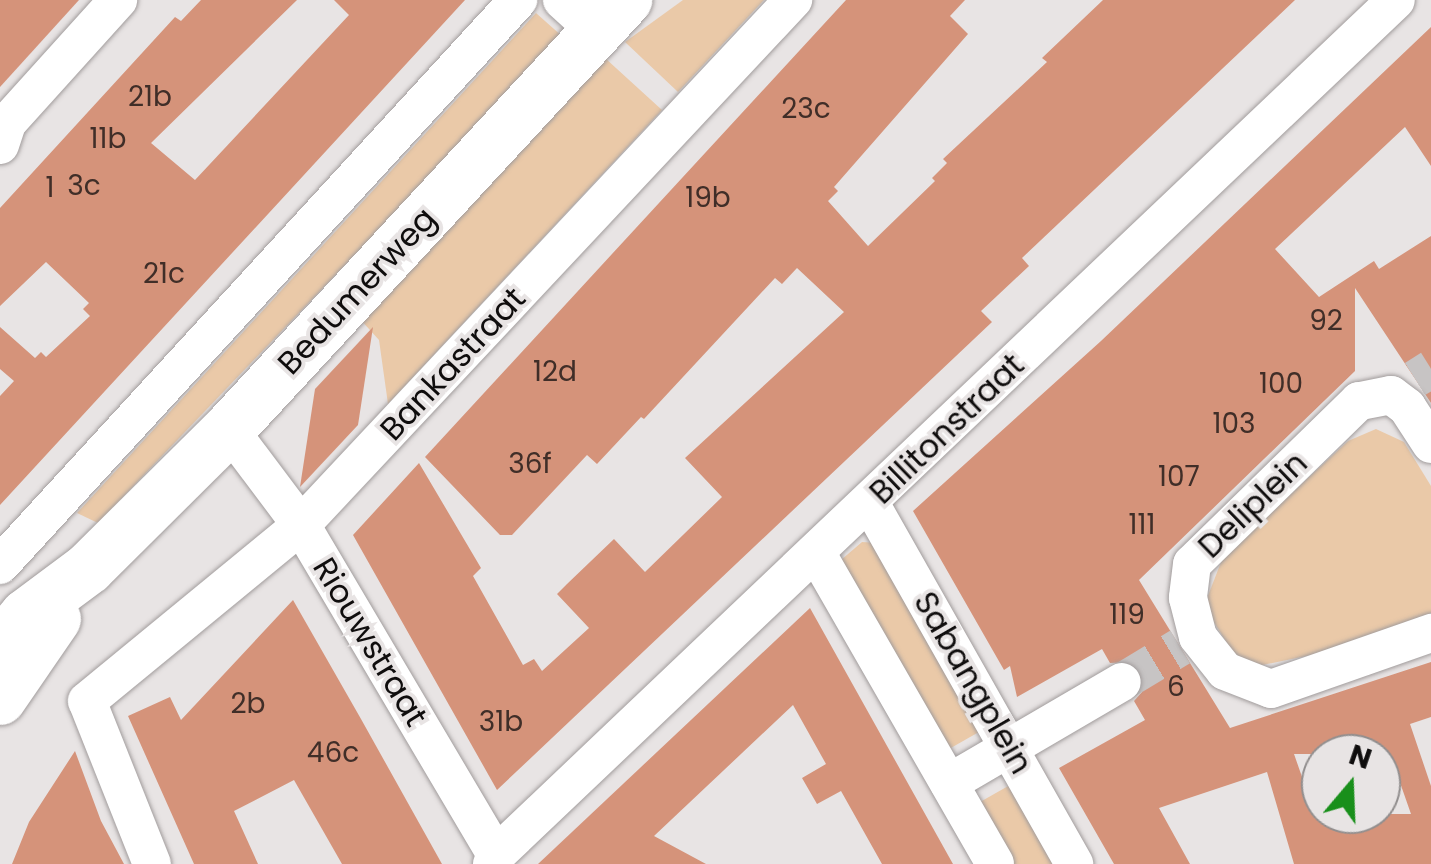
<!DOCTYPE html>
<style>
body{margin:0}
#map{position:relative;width:1431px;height:864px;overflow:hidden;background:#e8e4e4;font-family:Poppins,sans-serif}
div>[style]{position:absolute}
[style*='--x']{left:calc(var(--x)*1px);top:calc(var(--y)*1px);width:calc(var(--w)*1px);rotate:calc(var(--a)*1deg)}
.green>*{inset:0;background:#eac9a8}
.building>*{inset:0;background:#d5937a}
.street-tunnel>*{height:38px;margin-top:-19px;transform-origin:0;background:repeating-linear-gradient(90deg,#c7c4c4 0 38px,transparent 0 57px)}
.roads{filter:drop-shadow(0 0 2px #a19c9c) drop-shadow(0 0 2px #a19c9c)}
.street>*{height:38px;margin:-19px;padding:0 19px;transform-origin:19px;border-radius:19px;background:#fff}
.secondary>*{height:52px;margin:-26px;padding:0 26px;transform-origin:26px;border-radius:26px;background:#fff}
span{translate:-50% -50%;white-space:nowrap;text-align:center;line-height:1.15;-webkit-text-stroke:8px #e8e4e4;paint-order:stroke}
.number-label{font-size:28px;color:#402e28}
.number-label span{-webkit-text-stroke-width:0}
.street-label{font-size:32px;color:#0f0d0d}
.north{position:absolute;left:1301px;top:734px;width:100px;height:100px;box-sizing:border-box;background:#e8e4e4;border:2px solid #918e8e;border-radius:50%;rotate:19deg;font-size:28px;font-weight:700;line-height:40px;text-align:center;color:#0f0d0d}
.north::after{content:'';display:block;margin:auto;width:35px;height:45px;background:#198f1b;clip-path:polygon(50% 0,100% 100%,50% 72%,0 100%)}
</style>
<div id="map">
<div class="green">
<div style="clip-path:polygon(683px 0,764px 0,678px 92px,625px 42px)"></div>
<div style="clip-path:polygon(536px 13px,563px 37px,98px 523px,77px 513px)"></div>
<div style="clip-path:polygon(605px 58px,662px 110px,388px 404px,379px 340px,359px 318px)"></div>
<div style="clip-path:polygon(1376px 429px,1404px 442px,1431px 486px,1431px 613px,1326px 652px,1253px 667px,1233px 653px,1204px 606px,1223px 557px,1348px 441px)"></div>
<div style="clip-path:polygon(862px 542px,877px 543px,986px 728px,942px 753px,841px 560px)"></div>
<div style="clip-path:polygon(1017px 781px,1064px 864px,1005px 864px,973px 806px)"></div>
</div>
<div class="building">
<div style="clip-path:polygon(0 0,79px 0,0 87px)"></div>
<div style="clip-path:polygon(201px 0,297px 0,151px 143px,195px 180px,349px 15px,334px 0,465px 0,0 505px,0 396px,14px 381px,0 369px,0 327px,35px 358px,41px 352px,46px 357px,90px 316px,83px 309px,89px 303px,46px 262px,0 306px,0 208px,175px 17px,181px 21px)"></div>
<div style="clip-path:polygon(846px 0,965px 0,950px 16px,968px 34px,834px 187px,838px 191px,828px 201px,868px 246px,935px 181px,932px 178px,947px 163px,943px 159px,1047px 62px,1042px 58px,1103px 0,1295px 0,1022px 258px,1029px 266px,981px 311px,992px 322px,497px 790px,353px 535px,419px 463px,481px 568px,473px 576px,523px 665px,534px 659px,542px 671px,589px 628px,557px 594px,567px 584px,614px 539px,645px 572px,722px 497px,685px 458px,844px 312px,797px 268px,782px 284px,775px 278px,644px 419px,641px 417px,597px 464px,587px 455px,512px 535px,500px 535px,425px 457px)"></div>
<div style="clip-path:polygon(evenodd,1431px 27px,1431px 166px,1405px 127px,1275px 249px,1319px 297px,1374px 261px,1379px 269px,1431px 236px,1431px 403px,1355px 288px,1355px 371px,1139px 580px,1230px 728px,1431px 662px,1431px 717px,1410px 724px,1431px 786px,1431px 864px,1294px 864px,1267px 772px,1159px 808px,1190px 864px,1114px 864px,1059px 768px,1145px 720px,1134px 701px,1142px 692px,1142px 672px,1132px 662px,1110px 663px,1102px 649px,1017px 697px,1010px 666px,1004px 670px,913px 511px,1101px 341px,1431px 27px,1294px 754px,1390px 754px,1411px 814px,1315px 814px,1294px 754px)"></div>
<div style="clip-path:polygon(373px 327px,358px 425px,300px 487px,315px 389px)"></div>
<div style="clip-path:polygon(293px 600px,361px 719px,442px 864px,342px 864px,294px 780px,234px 811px,258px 864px,194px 864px,128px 716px,170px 697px,181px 720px)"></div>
<div style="clip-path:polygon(810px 608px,953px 864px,882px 864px,841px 791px,817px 804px,802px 778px,826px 764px,793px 705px,654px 836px,706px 864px,538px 864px)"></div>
<div style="clip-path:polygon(75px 751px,101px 821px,124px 864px,12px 864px,29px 822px)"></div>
</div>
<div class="street-tunnel">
<div style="--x:1415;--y:379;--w:19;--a:-32"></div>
<div style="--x:1122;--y:682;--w:68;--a:-31.1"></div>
</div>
<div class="roads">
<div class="street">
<div style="--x:562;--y:0;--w:47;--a:42.4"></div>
<div style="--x:0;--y:145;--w:23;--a:-72"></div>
<div style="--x:7;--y:123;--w:166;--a:-47.9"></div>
<div style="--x:229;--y:429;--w:120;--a:53.1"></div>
<div style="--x:301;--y:525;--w:383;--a:59.4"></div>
<div style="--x:1431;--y:444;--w:44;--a:-123"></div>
<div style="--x:1407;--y:407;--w:20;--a:-143"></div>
<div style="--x:1391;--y:395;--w:33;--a:169"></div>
<div style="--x:1359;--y:401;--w:233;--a:135.7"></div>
<div style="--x:1192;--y:564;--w:34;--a:97"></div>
<div style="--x:1188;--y:598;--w:40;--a:75.6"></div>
<div style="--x:1198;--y:637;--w:43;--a:51.5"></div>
<div style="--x:1225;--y:671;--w:49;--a:21.4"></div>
<div style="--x:1271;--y:689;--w:170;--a:-19.3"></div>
<div style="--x:870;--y:503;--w:415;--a:60.5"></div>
<div style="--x:817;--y:554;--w:357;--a:60.1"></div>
<div style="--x:0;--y:565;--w:767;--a:-47.48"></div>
<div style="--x:949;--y:783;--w:200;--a:-30.3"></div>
<div style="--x:152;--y:864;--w:175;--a:-111.7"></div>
<div style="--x:87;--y:701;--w:277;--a:-39.4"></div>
<div style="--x:301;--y:525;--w:720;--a:-46.86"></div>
<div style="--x:492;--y:864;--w:10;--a:-66"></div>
<div style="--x:496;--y:855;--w:1241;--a:-43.53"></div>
</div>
<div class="secondary">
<div style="--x:0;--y:646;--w:40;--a:-50"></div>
<div style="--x:26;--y:615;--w:79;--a:-36.7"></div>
<div style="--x:89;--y:568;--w:197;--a:-44.8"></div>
<div style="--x:229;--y:429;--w:585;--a:-47.22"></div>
<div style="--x:0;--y:699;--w:97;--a:-55.5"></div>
</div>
</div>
<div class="number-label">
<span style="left:150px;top:97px">21b</span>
<span style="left:806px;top:109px">23c</span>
<span style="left:108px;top:139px">11b</span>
<span style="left:84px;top:186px">3c</span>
<span style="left:50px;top:188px">1</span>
<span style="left:708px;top:198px">19b</span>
<span style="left:164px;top:274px">21c</span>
<span style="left:1326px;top:321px">92</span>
<span style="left:555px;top:372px">12d</span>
<span style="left:1281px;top:384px">100</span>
<span style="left:1234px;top:424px">103</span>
<span style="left:530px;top:464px">36f</span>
<span style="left:1179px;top:477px">107</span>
<span style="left:1142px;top:525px">111</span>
<span style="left:1127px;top:615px">119</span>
<span style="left:1176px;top:687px">6</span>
<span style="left:248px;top:704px">2b</span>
<span style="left:501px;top:722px">31b</span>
<span style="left:333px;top:753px">46c</span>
</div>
<div class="street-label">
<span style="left:357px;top:291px;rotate:-47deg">Bedumerweg</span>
<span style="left:453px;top:364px;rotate:-47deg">Bankastraat</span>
<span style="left:947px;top:429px;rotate:-44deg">Billitonstraat</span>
<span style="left:1253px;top:505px;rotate:-44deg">Deliplein</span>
<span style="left:370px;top:642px;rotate:59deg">Riouwstraat</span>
<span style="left:973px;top:683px;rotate:60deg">Sabangplein</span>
</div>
<div class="north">N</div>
</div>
